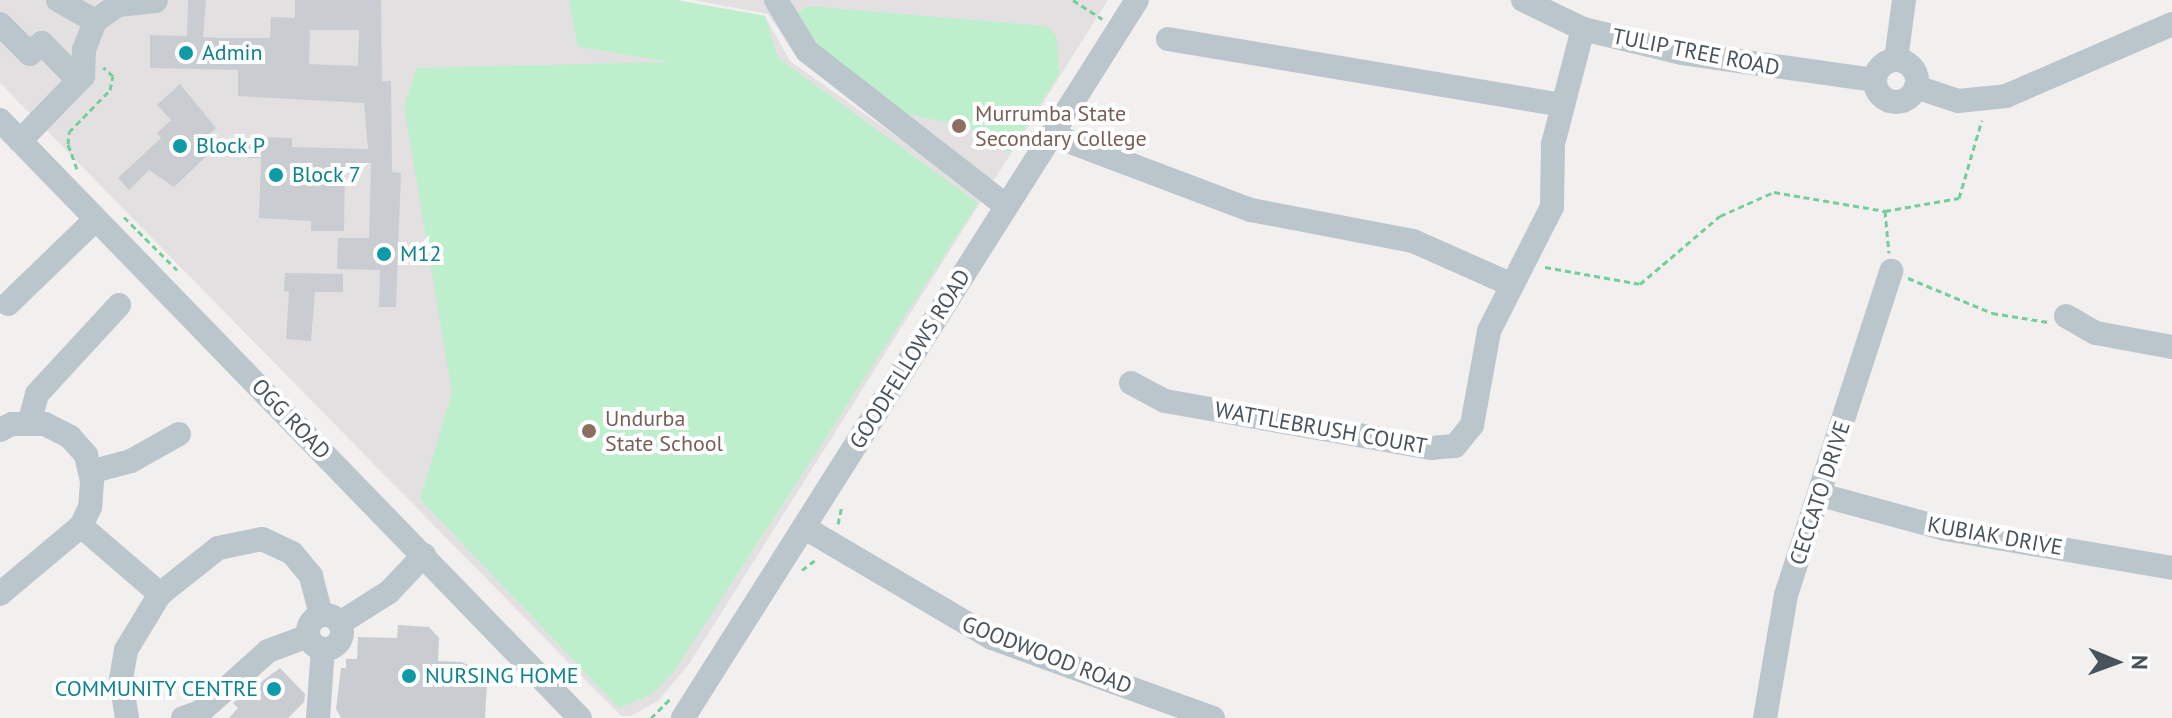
<!DOCTYPE html>
<style>
body{margin:0}
#map{position:relative;width:2172px;height:718px;overflow:hidden;background:#f2efef;font-family:"PT Sans",sans-serif}
div>[style]{position:absolute}
[style*='--x']{left:calc(var(--x)*1px);top:calc(var(--y)*1px);width:calc(var(--w)*1px);rotate:calc(var(--a)*1deg)}
.education>*{inset:0;background:#e3e0e1}
.green>*{inset:0;background:#beefcd}
.building>*{inset:0;background:#c9cdd2}
.path>*{height:3px;margin-top:-1.5px;transform-origin:0;background:repeating-linear-gradient(90deg,#76cd9c 0 6px,transparent 0 10px)}
.minor>*{height:24px;margin:-12px;padding:0 12px;transform-origin:12px;border-radius:12px;background:#bbc5cc}
.minor>.ring{margin:-12px;padding:0;box-sizing:content-box;background:none;border:24px solid #bbc5cc;border-radius:50%}
.dots>*{width:22px;height:22px;translate:-50% -50%;box-sizing:border-box;border:4px solid #fff;border-radius:50%}
span{translate:-50% -50%;white-space:nowrap;text-align:center;line-height:1.15;-webkit-text-stroke:8px #fff;paint-order:stroke}
.street-label{font-size:22px;color:#47545d}
.culture-label{font-size:22px;color:#0d838f}
.left{translate:0 -50%;text-align:left}
.right{translate:-100% -50%;text-align:right}
.education-label{font-size:22px;color:#785e54}
.north{position:absolute;left:2076px;top:622px;width:80px;height:80px;-webkit-text-stroke:6px #fff;paint-order:stroke;rotate:91deg;font-size:22px;font-weight:700;line-height:32px;text-align:center;color:#47545d}
.north::after{content:'';display:block;margin:auto;width:28px;height:36px;background:#47545d;clip-path:polygon(50% 0,100% 100%,50% 72%,0 100%)}
</style>
<div id="map">
<div class="education">
<div style="clip-path:polygon(0 0,676px 0,765px 16px,790px 61px,983px 198px,689px 664px,658px 701px,631px 716px,621px 716px,0 83px)"></div>
<div style="clip-path:polygon(693px 0,1108px 0,984px 196px,795px 55px,768px 14px)"></div>
</div>
<div class="green">
<div style="clip-path:polygon(569px 0,676px 0,765px 16px,778px 58px,978px 203px,675px 670px,652px 694px,619px 708px,420px 499px,452px 393px,404px 105px,417px 68px,671px 62px,578px 47px)"></div>
<div style="clip-path:polygon(808px 6px,1046px 26px,1056px 35px,1059px 74px,1009px 153px,969px 127px,902px 113px,810px 44px,793px 15px)"></div>
</div>
<div class="building">
<div style="clip-path:polygon(evenodd,188px 0,206px 0,203px 37px,222px 38px,270px 38px,271px 17px,295px 18px,295px 0,381px 0,382px 81px,391px 81px,392px 172px,401px 173px,396px 307px,379px 307px,380px 270px,337px 269px,338px 238px,369px 238px,371px 163px,345px 163px,344px 231px,311px 231px,311px 221px,259px 218px,261px 158px,248px 158px,248px 140px,261px 137px,292px 138px,292px 147px,368px 149px,364px 103px,238px 96px,238px 70px,150px 68px,150px 35px,187px 36px,188px 0,310px 30px,359px 30px,358px 66px,309px 64px,310px 30px)"></div>
<div style="clip-path:polygon(180px 84px,216px 128px,202px 141px,212px 151px,174px 187px,149px 170px,129px 190px,118px 178px,161px 138px,157px 133px,171px 120px,157px 105px)"></div>
<div style="clip-path:polygon(285px 273px,343px 274px,343px 292px,315px 292px,311px 341px,286px 339px,289px 292px,284px 291px)"></div>
<div style="clip-path:polygon(398px 625px,429px 627px,439px 638px,438px 661px,462px 662px,477px 670px,476px 681px,487px 681px,485px 718px,341px 718px,336px 709px,341px 668px,346px 668px,346px 659px,357px 659px,358px 637px,397px 638px)"></div>
<div style="clip-path:polygon(280px 668px,305px 694px,304px 702px,288px 718px,229px 718px,238px 708px,233px 703px)"></div>
</div>
<div class="path">
<div style="--x:1073;--y:0;--w:35;--a:33"></div>
<div style="--x:77;--y:169;--w:27;--a:-110"></div>
<div style="--x:68;--y:144;--w:12;--a:-85"></div>
<div style="--x:69;--y:132;--w:59;--a:-45.7"></div>
<div style="--x:110;--y:90;--w:14;--a:-78"></div>
<div style="--x:113;--y:76;--w:13;--a:-138"></div>
<div style="--x:1885;--y:211;--w:75;--a:-10"></div>
<div style="--x:1959;--y:198;--w:81;--a:-73.6"></div>
<div style="--x:124;--y:217;--w:75;--a:45"></div>
<div style="--x:1545;--y:267;--w:97;--a:10.1"></div>
<div style="--x:1640;--y:284;--w:105;--a:-40.4"></div>
<div style="--x:1720;--y:216;--w:59;--a:-24"></div>
<div style="--x:1774;--y:192;--w:113;--a:9.7"></div>
<div style="--x:1885;--y:211;--w:42;--a:84.6"></div>
<div style="--x:1908;--y:278;--w:91;--a:22.6"></div>
<div style="--x:1992;--y:313;--w:57;--a:9.1"></div>
<div style="--x:838;--y:524;--w:19;--a:-78"></div>
<div style="--x:802;--y:570;--w:20;--a:-37"></div>
<div style="--x:651;--y:718;--w:27;--a:-45"></div>
</div>
<div class="minor">
<div style="--x:58;--y:0;--w:43;--a:29.6"></div>
<div style="--x:776;--y:0;--w:60;--a:58.7"></div>
<div style="--x:807;--y:51;--w:252;--a:37.9"></div>
<div style="--x:1523;--y:0;--w:67;--a:25.8"></div>
<div style="--x:1583;--y:29;--w:102;--a:13.6"></div>
<div style="--x:1682;--y:53;--w:195;--a:8"></div>
<div style="--x:0;--y:24;--w:42;--a:45"></div>
<div style="--x:30;--y:54;--w:16;--a:-43"></div>
<div style="--x:42;--y:43;--w:52;--a:45.8"></div>
<div style="--x:1168;--y:39;--w:400;--a:9.5"></div>
<div style="--x:1896;--y:60;--w:61;--a:-82.4"></div>
<div class="ring" style="left:1875px;top:60px;width:18px;height:18px"></div>
<div style="--x:1916;--y:87;--w:44;--a:18.4"></div>
<div style="--x:1958;--y:101;--w:48;--a:-5.9"></div>
<div style="--x:2006;--y:96;--w:181;--a:-23.4"></div>
<div style="--x:0;--y:120;--w:833;--a:45.88"></div>
<div style="--x:1052;--y:135;--w:213;--a:20.7"></div>
<div style="--x:1251;--y:210;--w:165;--a:10.8"></div>
<div style="--x:1413;--y:241;--w:106;--a:23.9"></div>
<div style="--x:20;--y:141;--w:91;--a:-45.9"></div>
<div style="--x:83;--y:76;--w:26;--a:-88"></div>
<div style="--x:84;--y:50;--w:31;--a:-69"></div>
<div style="--x:95;--y:21;--w:28;--a:-35"></div>
<div style="--x:118;--y:5;--w:38;--a:-6"></div>
<div style="--x:8;--y:304;--w:122;--a:-44"></div>
<div style="--x:2066;--y:316;--w:34;--a:30"></div>
<div style="--x:2096;--y:333;--w:77;--a:10.4"></div>
<div style="--x:1131;--y:383;--w:38;--a:28"></div>
<div style="--x:1165;--y:401;--w:270;--a:10"></div>
<div style="--x:1431;--y:448;--w:24;--a:-5"></div>
<div style="--x:1455;--y:446;--w:27;--a:-51"></div>
<div style="--x:1472;--y:425;--w:96;--a:-79.7"></div>
<div style="--x:1489;--y:331;--w:139;--a:-63.1"></div>
<div style="--x:1552;--y:207;--w:63;--a:-89.1"></div>
<div style="--x:1553;--y:144;--w:119;--a:-75.4"></div>
<div style="--x:29;--y:424;--w:31;--a:-75"></div>
<div style="--x:37;--y:394;--w:121;--a:-47.3"></div>
<div style="--x:0;--y:430;--w:13;--a:-27"></div>
<div style="--x:12;--y:424;--w:33;--a:0"></div>
<div style="--x:45;--y:424;--w:28;--a:27"></div>
<div style="--x:70;--y:437;--w:24;--a:48"></div>
<div style="--x:86;--y:455;--w:27;--a:77"></div>
<div style="--x:92;--y:481;--w:26;--a:94"></div>
<div style="--x:90;--y:507;--w:21;--a:115"></div>
<div style="--x:81;--y:526;--w:106;--a:140"></div>
<div style="--x:90;--y:472;--w:42;--a:-15"></div>
<div style="--x:131;--y:461;--w:55;--a:-29.4"></div>
<div style="--x:1821;--y:495;--w:129;--a:15.3"></div>
<div style="--x:1945;--y:529;--w:230;--a:9.7"></div>
<div style="--x:81;--y:526;--w:104;--a:40.7"></div>
<div style="--x:805;--y:528;--w:217;--a:30.5"></div>
<div style="--x:992;--y:638;--w:235;--a:19.9"></div>
<div class="ring" style="left:308px;top:615px;width:10px;height:10px"></div>
<div style="--x:340;--y:623;--w:58;--a:-32.3"></div>
<div style="--x:389;--y:592;--w:51;--a:-46.6"></div>
<div style="--x:127;--y:718;--w:39;--a:-99"></div>
<div style="--x:121;--y:679;--w:29;--a:-80"></div>
<div style="--x:126;--y:650;--w:66;--a:-58.7"></div>
<div style="--x:160;--y:594;--w:74;--a:-38.4"></div>
<div style="--x:218;--y:548;--w:45;--a:-11.6"></div>
<div style="--x:262;--y:539;--w:33;--a:25"></div>
<div style="--x:292;--y:553;--w:30;--a:50"></div>
<div style="--x:311;--y:576;--w:40;--a:75.6"></div>
<div style="--x:183;--y:718;--w:18;--a:-19"></div>
<div style="--x:200;--y:712;--w:91;--a:-41.9"></div>
<div style="--x:268;--y:651;--w:43;--a:-20.6"></div>
<div style="--x:318;--y:718;--w:69;--a:-85.9"></div>
<div style="--x:683;--y:718;--w:849;--a:-57.69"></div>
<div style="--x:1765;--y:718;--w:125;--a:-80.3"></div>
<div style="--x:1786;--y:595;--w:341;--a:-72"></div>
</div>
<div class="dots">
<div style="left:186px;top:53px;background:#0f9aa8"></div>
<div style="left:959px;top:126px;background:#8d6e63"></div>
<div style="left:180px;top:146px;background:#0f9aa8"></div>
<div style="left:276px;top:175px;background:#0f9aa8"></div>
<div style="left:384px;top:254px;background:#0f9aa8"></div>
<div style="left:589px;top:431px;background:#8d6e63"></div>
<div style="left:409px;top:676px;background:#0f9aa8"></div>
<div style="left:274px;top:689px;background:#0f9aa8"></div>
</div>
<div class="street-label">
<span style="left:1696px;top:52px;rotate:11deg">TULIP TREE ROAD</span>
<span style="left:910px;top:359px;rotate:-58deg">GOODFELLOWS ROAD</span>
<span style="left:291px;top:419px;rotate:46deg">OGG ROAD</span>
<span style="left:1321px;top:428px;rotate:10deg">WATTLEBRUSH COURT</span>
<span style="left:1820px;top:493px;rotate:-72deg">CECCATO DRIVE</span>
<span style="left:1995px;top:536px;rotate:10deg">KUBIAK DRIVE</span>
<span style="left:1047px;top:655px;rotate:21deg">GOODWOOD ROAD</span>
</div>
<div class="culture-label">
<span class="left" style="left:202px;top:53px">Admin</span>
<span class="left" style="left:196px;top:146px">Block P</span>
<span class="left" style="left:292px;top:175px">Block 7</span>
<span class="left" style="left:400px;top:254px">M12</span>
<span class="left" style="left:425px;top:676px">NURSING HOME</span>
<span class="right" style="left:258px;top:689px">COMMUNITY CENTRE</span>
</div>
<div class="education-label">
<span class="left" style="left:975px;top:126px">Murrumba State<br>Secondary College</span>
<span class="left" style="left:605px;top:431px">Undurba<br>State School</span>
</div>
<div class="north">N</div>
</div>
